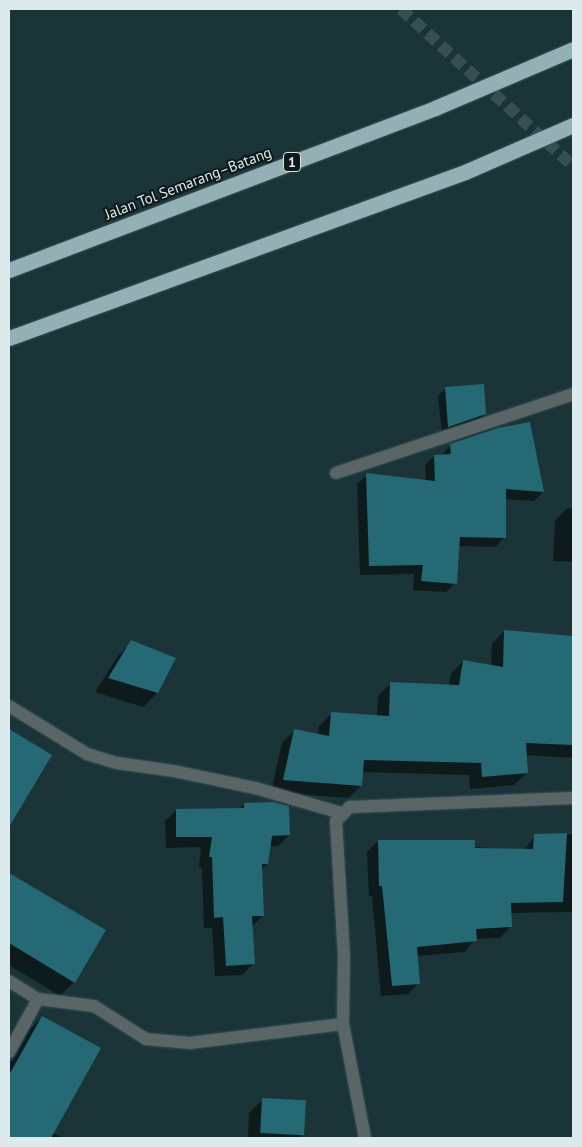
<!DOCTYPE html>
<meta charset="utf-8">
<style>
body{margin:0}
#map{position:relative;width:582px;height:1147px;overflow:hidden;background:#1a3438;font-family:"PT Sans",sans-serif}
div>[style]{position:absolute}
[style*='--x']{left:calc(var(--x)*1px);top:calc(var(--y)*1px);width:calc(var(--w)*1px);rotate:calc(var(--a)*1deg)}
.shadow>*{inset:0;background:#0007}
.building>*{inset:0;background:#256974;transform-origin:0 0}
.minor-tunnel>*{height:12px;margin-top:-6px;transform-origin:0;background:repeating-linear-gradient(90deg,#374f53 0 12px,transparent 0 18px)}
.roads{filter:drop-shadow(0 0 1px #395155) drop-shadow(0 0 1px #395155)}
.minor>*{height:12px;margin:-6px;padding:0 6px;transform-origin:6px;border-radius:6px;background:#5a6568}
.highway>*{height:15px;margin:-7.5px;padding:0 7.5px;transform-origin:7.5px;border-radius:7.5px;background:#93b0b5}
span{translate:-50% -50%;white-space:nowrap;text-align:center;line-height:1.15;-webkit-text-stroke:4px #0e191b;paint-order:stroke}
.shield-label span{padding:1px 4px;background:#0e191b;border:1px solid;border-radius:4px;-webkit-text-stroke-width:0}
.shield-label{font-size:14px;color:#dbeaed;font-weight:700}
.street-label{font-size:15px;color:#dbeaed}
.frame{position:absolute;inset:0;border:10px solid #dbeaed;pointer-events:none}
</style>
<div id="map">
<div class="shadow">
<div style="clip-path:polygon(445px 389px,485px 414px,478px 421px,442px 433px,438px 396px)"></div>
<div style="clip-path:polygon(451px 445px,543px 492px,534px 501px,505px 499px,505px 537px,495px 547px,458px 546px,455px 583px,446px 592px,413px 590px,414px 574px,360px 575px,357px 484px,367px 475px,426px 481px,425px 465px,434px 456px,441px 456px)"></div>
<div style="clip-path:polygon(567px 508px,573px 509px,573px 562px,553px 561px,555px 521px)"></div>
<div style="clip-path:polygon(504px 631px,573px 637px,573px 758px,525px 755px,527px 773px,514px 785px,470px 789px,469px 775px,362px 772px,361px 786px,348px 798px,271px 792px,282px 743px,295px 730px,318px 735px,319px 726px,331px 714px,377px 717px,378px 696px,390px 684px,449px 686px,451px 674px,463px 661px,491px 666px,492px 644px)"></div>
<div style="clip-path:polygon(132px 642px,174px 659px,157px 693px,143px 707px,95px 692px,118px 656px)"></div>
<div style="clip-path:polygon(9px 731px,50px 755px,12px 811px,9px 809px)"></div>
<div style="clip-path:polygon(244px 804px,289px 835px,278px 846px,269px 846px,267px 864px,261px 870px,263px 916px,251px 927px,253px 964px,242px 975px,215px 976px,212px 928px,204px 928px,202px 868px,199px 867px,201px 847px,166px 848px,165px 821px,177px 810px,239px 809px)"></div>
<div style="clip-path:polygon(573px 834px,573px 912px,510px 913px,510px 927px,500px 938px,475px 939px,465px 952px,416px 956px,419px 983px,408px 994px,381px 996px,372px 896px,369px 896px,367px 852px,378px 841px,524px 850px,535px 836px)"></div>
<div style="clip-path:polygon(9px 875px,104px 930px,74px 982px,60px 996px,9px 965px)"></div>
<div style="clip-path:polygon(42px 1017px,52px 1133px,64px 1138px,9px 1138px,9px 1061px,12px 1062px,30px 1029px)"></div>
<div style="clip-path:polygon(263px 1099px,303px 1134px,299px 1138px,248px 1138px,249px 1113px)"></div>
</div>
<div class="building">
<div style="clip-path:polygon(484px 384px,486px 414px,448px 427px,445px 387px)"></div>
<div style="clip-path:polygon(530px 422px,544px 492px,506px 489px,506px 538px,460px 537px,457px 584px,421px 581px,423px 565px,369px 566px,366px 473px,435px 481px,434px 455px,451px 454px,450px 444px,498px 428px)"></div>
<div style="clip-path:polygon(504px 630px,573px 636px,573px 745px,526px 743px,528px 773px,482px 777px,481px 763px,364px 760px,362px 786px,283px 780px,294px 729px,329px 736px,331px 712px,389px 716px,390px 682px,459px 685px,463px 660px,503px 667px)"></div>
<div style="clip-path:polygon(131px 640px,176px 658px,158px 693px,108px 678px)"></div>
<div style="clip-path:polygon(9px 729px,52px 755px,9px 827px)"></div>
<div style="clip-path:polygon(273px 802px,289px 806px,290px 835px,272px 836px,268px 864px,262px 864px,264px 916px,252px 916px,255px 964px,226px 966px,223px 917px,214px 918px,212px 857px,209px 857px,212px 837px,176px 837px,176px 809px,244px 808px,244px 803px)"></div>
<div style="clip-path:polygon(567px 833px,563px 902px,511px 903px,512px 927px,476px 929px,477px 941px,417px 947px,420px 984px,392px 986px,382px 886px,379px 886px,378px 840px,475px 840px,475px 848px,533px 849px,534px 834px)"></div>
<div style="clip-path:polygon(9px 873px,106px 930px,75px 983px,9px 943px)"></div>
<div style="clip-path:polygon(42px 1016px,101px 1048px,51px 1138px,9px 1138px,9px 1075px)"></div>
<div style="left:262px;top:1098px;width:44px;height:35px;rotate:3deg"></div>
</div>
<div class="minor-tunnel">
<div style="--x:401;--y:9;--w:233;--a:42.4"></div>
</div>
<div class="roads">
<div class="minor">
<div style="--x:336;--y:473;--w:250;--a:-18.4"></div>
<div style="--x:9;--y:706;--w:92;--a:31.6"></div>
<div style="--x:87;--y:754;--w:31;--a:17"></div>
<div style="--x:117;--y:763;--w:58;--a:8"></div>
<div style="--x:174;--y:771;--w:83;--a:11.9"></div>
<div style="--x:255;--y:788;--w:90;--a:16.2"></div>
<div style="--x:9;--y:981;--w:34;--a:32"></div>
<div style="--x:38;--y:999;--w:56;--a:7.1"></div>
<div style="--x:94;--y:1006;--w:62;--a:32.4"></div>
<div style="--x:146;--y:1039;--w:44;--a:5.2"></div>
<div style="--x:190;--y:1043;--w:154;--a:-7.1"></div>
<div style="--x:9;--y:1052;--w:60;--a:-61.3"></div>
<div style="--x:365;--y:1138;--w:116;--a:-100.9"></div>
<div style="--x:343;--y:1024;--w:68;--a:-89.2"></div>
<div style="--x:344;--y:956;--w:135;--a:-93.4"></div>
<div style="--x:336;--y:821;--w:20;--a:-45"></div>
<div style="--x:350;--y:807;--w:223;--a:-2.3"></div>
</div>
<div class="highway">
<div style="--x:9;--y:270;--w:456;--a:-20.8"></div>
<div style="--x:435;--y:108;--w:150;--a:-23.1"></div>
<div style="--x:9;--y:338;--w:485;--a:-20"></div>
<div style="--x:465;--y:172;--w:118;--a:-23.5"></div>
</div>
</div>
<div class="shield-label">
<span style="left:292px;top:162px">1</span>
</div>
<div class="street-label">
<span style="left:188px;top:183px;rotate:-21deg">Jalan Tol Semarang–Batang</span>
</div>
<div class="frame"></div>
</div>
